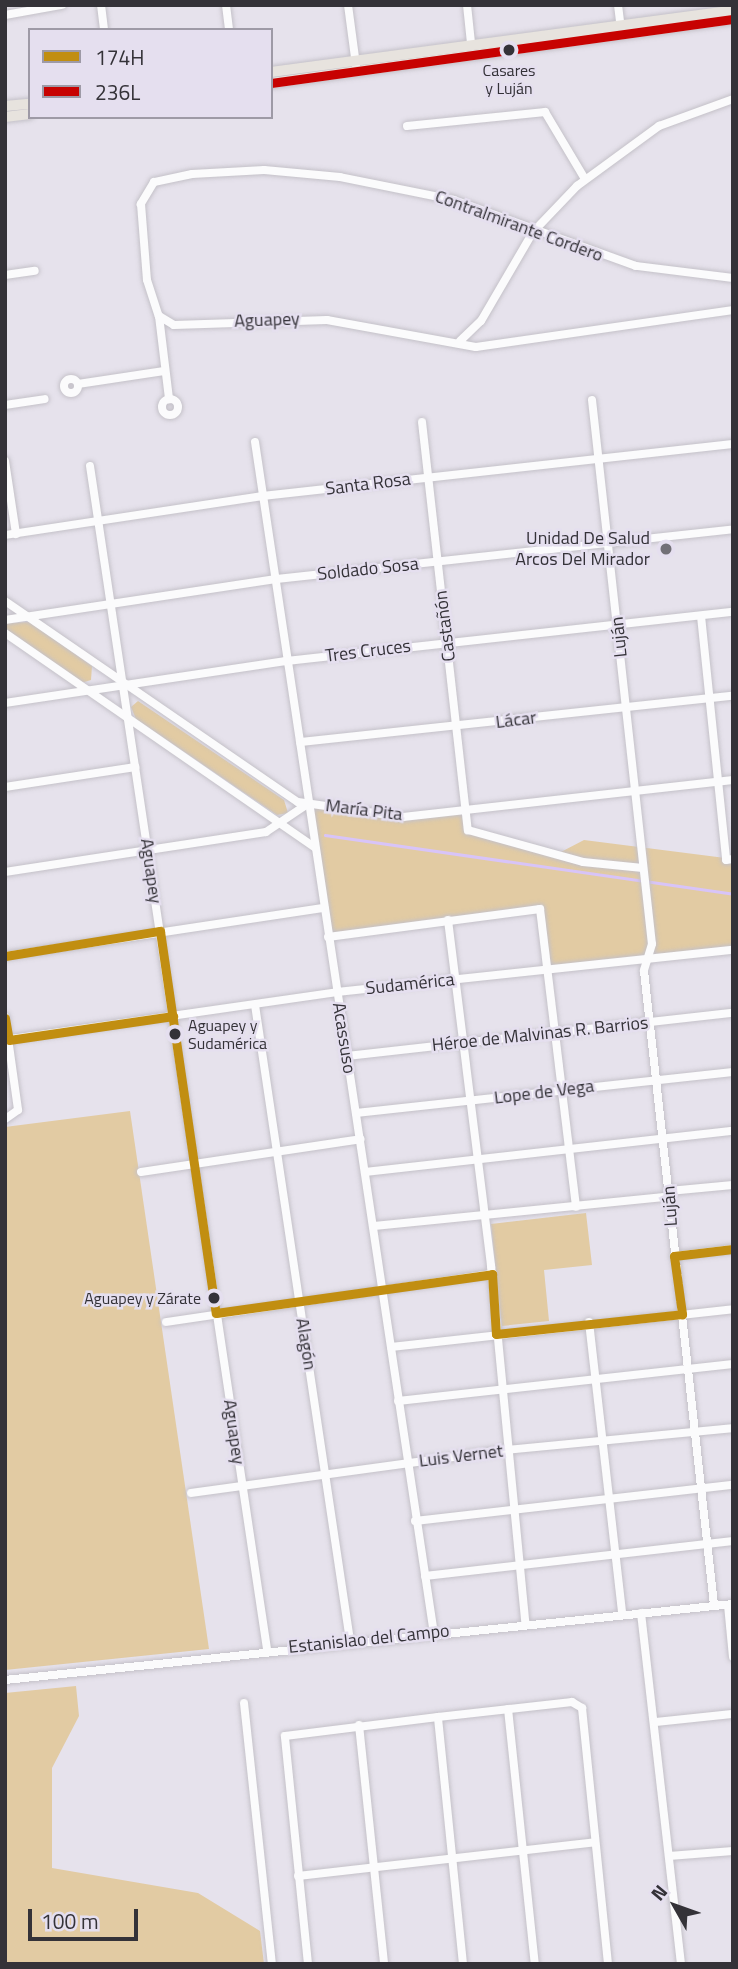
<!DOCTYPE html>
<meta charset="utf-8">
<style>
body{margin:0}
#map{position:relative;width:738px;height:1969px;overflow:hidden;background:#e6e2ec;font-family:"Titillium Web",sans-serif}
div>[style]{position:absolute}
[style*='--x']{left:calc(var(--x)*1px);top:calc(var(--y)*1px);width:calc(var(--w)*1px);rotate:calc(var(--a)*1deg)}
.green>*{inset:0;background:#e2cba3}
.stream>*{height:2.5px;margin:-1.25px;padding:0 1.25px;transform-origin:1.25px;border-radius:1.25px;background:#d8c4f8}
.roads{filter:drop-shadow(0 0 2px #c4c1c8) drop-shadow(0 0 2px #c4c1c8)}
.minor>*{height:8px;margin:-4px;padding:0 4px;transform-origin:4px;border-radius:4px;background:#fbfbfc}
.minor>.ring{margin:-4px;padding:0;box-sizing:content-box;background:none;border:8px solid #fbfbfc;border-radius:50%}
.major>*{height:10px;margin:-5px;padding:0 5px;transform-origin:5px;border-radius:5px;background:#e7e3de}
.bus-1>*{height:9px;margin:-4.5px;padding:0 4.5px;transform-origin:4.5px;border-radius:4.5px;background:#c18e11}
.bus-2>*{height:9px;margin:-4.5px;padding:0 4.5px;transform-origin:4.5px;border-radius:4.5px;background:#c70201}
.dots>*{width:19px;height:19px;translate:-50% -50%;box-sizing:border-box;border:4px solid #e5dfef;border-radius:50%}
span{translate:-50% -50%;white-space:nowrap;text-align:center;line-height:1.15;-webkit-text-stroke:5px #e5dfef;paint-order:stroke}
.bus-label{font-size:16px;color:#343238}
.left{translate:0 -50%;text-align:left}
.right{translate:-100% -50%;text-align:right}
.street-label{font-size:18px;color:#343238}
.poi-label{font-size:18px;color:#343238}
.frame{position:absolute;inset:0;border:7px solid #343238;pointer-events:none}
.legend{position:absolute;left:28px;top:28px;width:245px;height:91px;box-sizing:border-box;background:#e5dfef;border:2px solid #9e9aa6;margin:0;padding:9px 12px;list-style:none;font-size:21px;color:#343238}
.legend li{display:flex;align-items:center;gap:14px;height:35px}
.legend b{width:35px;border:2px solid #9e9aa6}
.north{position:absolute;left:640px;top:1871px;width:70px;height:70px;-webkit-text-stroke:5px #e5dfef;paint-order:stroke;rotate:310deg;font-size:19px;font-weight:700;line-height:28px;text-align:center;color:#343238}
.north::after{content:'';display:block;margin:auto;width:24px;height:32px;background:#343238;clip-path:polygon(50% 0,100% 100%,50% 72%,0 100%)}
.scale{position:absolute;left:28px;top:1909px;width:110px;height:32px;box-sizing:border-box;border:4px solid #343238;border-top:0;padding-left:9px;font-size:21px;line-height:24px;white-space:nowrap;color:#343238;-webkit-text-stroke:5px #e5dfef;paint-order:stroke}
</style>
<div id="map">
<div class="green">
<div style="clip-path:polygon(30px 622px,92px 666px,91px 680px,81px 683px,6px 629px,7px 623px)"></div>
<div style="clip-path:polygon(138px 701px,284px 800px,288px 813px,277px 815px,136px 719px,131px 707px)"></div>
<div style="clip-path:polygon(309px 803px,395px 817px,467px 808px,468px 830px,559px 853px,584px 840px,733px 859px,733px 950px,548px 969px,542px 912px,328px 937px)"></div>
<div style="clip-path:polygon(130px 1111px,209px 1649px,5px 1670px,5px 1127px)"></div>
<div style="clip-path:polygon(586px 1213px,592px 1265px,544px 1270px,549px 1321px,502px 1326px,491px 1224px)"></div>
<div style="clip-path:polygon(76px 1686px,79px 1716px,52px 1768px,52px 1868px,198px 1893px,260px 1931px,264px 1964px,5px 1964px,5px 1693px)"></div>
</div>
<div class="stream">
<div style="--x:325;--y:835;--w:412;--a:8.2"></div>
</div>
<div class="roads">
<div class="minor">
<div style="--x:101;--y:5;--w:25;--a:83"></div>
<div style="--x:226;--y:5;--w:25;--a:83"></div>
<div style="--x:348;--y:5;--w:61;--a:82.4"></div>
<div style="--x:467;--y:5;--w:39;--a:84"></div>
<div style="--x:618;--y:5;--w:25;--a:83"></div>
<div style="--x:5;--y:15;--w:58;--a:-10"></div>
<div style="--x:407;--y:126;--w:139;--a:-5.8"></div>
<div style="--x:545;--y:112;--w:78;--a:59.2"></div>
<div style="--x:5;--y:275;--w:30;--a:-8"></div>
<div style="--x:733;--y:278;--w:98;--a:-172.9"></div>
<div style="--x:636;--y:266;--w:194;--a:-160.1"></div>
<div style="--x:454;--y:200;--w:116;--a:-168.6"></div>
<div style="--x:340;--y:177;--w:76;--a:-174.7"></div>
<div style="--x:264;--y:170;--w:72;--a:176.8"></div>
<div style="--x:192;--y:174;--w:39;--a:168"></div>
<div style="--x:154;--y:182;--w:26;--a:121"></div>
<div style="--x:141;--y:204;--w:76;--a:85.5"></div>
<div style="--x:147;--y:280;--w:38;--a:72"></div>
<div style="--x:159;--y:316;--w:17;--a:31"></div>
<div style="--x:174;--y:325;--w:153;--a:-1.9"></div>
<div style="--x:327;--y:320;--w:151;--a:10.3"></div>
<div style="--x:476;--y:347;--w:260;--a:-8.2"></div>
<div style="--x:159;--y:316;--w:84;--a:83.1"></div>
<div style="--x:460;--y:341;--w:29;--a:-44"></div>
<div style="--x:481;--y:321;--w:103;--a:-59.7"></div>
<div style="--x:533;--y:232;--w:64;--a:-46.3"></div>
<div style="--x:577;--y:186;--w:102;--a:-36.2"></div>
<div style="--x:659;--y:126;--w:79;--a:-20"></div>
<div class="ring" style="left:64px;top:379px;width:6px;height:6px"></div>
<div style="--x:78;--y:384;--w:87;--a:-8.6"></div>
<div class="ring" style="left:162px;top:399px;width:8px;height:8px"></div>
<div style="--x:592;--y:400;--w:547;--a:83.71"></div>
<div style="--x:652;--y:944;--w:28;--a:107"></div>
<div style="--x:644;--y:971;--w:638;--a:83.7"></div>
<div style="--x:5;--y:405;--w:40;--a:-8.5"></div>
<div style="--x:422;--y:422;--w:411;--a:83.6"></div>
<div style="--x:468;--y:830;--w:119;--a:15.5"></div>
<div style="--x:583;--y:862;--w:60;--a:5.7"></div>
<div style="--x:255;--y:442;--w:1205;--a:81.46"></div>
<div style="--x:5;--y:461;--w:74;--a:81.4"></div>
<div style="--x:90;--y:466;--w:1196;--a:81.49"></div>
<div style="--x:5;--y:535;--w:260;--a:-8.6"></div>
<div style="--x:262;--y:496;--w:474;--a:-6.3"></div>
<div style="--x:5;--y:601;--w:355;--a:34.5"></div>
<div style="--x:298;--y:802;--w:106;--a:8.1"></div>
<div style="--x:403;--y:817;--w:332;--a:-6.4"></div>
<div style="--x:701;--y:616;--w:245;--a:84.1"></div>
<div style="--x:726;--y:860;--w:7;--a:-8"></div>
<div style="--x:5;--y:620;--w:274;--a:-8.6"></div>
<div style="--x:276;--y:579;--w:460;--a:-6.2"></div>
<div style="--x:5;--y:633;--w:376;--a:34.7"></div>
<div style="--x:5;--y:703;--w:284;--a:-8.5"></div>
<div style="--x:286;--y:661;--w:450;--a:-6.3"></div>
<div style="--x:300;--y:742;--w:435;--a:-6.1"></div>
<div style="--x:5;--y:787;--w:132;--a:-8.7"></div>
<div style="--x:5;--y:872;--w:264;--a:-8.7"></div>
<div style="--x:266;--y:832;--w:52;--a:-34"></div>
<div style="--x:448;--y:920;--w:349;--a:82.9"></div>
<div style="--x:491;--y:1266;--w:358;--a:84.5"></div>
<div style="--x:328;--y:937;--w:214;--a:-7.5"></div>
<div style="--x:540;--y:909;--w:300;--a:83.1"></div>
<div style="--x:5;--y:956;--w:323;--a:-8.6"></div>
<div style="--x:255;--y:1005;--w:643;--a:81.5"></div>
<div style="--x:5;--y:1017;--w:94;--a:82"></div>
<div style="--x:18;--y:1110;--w:16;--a:145"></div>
<div style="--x:5;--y:1040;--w:335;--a:-8.2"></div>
<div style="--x:337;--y:992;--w:398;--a:-6.1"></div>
<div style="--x:347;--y:1056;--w:388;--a:-6.4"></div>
<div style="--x:356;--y:1113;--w:379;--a:-6.2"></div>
<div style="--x:141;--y:1172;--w:222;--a:-8.5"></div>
<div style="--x:365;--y:1172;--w:370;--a:-6.4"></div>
<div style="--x:669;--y:1191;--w:64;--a:-5.4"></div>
<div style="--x:374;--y:1226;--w:294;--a:-5.7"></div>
<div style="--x:674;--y:1256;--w:59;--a:-6.8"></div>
<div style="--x:166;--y:1322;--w:330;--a:-8.4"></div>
<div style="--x:589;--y:1322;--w:293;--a:83.5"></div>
<div style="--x:391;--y:1347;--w:344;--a:-6.3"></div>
<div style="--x:398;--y:1401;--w:337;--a:-6.3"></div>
<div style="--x:191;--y:1493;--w:318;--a:-7.8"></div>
<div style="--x:506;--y:1450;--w:228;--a:-5.5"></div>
<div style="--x:415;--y:1521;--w:320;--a:-6.5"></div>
<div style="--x:425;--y:1576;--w:310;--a:-6.5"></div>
<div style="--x:728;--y:1605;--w:52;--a:84.5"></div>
<div style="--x:641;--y:1613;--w:353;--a:83.5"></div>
<div style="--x:5;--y:1680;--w:732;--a:-5.96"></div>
<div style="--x:244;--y:1703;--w:262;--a:83.9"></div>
<div style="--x:508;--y:1709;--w:256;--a:84"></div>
<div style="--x:655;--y:1722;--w:78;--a:-5.9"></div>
<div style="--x:359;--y:1725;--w:240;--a:84"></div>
<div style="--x:669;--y:1856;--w:64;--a:-4.5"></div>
<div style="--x:298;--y:1876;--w:299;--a:-6.5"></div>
<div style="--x:308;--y:1964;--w:229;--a:-95.8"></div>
<div style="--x:285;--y:1736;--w:154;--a:-7.1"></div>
<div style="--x:463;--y:1964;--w:248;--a:-95.8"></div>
<div style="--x:438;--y:1717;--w:135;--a:-6.4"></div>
<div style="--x:572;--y:1702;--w:12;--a:31"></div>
<div style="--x:582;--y:1708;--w:257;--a:84.2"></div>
</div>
<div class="major">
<div style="--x:271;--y:72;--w:466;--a:-7.6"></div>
<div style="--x:271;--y:83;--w:466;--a:-7.9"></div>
<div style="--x:5;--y:106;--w:25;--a:-5"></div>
<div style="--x:5;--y:117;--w:25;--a:-7"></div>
</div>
</div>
<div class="bus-1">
<div style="--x:5;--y:956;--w:157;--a:-9.2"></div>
<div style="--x:160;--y:931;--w:386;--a:81.7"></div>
<div style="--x:5;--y:1018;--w:22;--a:80"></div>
<div style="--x:9;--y:1040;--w:166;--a:-8.3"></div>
<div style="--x:674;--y:1256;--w:59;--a:-6.8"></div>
<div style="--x:674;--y:1256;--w:59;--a:82.1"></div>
<div style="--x:492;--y:1274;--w:60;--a:86.2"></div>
<div style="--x:216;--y:1313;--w:279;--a:-8"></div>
<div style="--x:496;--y:1334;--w:187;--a:-6.1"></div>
</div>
<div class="bus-2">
<div style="--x:271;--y:83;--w:466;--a:-7.9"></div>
</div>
<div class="dots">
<div style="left:509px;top:50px;background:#343238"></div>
<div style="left:666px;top:549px;background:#727077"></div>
<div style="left:175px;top:1034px;background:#343238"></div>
<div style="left:214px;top:1298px;background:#343238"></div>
</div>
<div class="bus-label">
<span style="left:509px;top:79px">Casares<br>y Luján</span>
<span class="left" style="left:188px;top:1034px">Aguapey y<br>Sudamérica</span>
<span class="right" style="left:201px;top:1298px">Aguapey y Zárate</span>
</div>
<div class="street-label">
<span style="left:519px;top:226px;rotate:20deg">Contralmirante Cordero</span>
<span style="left:267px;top:320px;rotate:-2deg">Aguapey</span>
<span style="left:368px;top:484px;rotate:-7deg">Santa Rosa</span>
<span style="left:368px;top:569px;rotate:-6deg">Soldado Sosa</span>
<span style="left:445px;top:626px;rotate:-97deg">Castañón</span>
<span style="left:619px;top:637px;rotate:-96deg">Luján</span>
<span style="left:368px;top:651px;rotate:-7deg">Tres Cruces</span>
<span style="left:516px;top:720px;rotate:-7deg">Lácar</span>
<span style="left:364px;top:810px;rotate:7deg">María Pita</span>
<span style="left:151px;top:871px;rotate:82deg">Aguapey</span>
<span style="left:410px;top:984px;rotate:-6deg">Sudamérica</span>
<span style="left:540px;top:1034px;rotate:-6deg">Héroe de Malvinas R. Barrios</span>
<span style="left:344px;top:1038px;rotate:81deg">Acassuso</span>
<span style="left:544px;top:1092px;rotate:-7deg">Lope de Vega</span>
<span style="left:670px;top:1206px;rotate:-94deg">Luján</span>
<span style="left:306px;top:1344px;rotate:81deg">Alagón</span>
<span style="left:234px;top:1432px;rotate:82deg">Aguapey</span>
<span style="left:461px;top:1456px;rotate:-7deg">Luis Vernet</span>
<span style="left:369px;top:1639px;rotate:-6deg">Estanislao del Campo</span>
</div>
<div class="poi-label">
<span class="right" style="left:650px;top:549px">Unidad De Salud<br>Arcos Del Mirador</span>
</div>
<div class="frame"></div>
<ul class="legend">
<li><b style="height:9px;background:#c18e11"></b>174H</li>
<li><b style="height:9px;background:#c70201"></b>236L</li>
</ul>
<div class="north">N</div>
<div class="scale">100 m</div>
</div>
